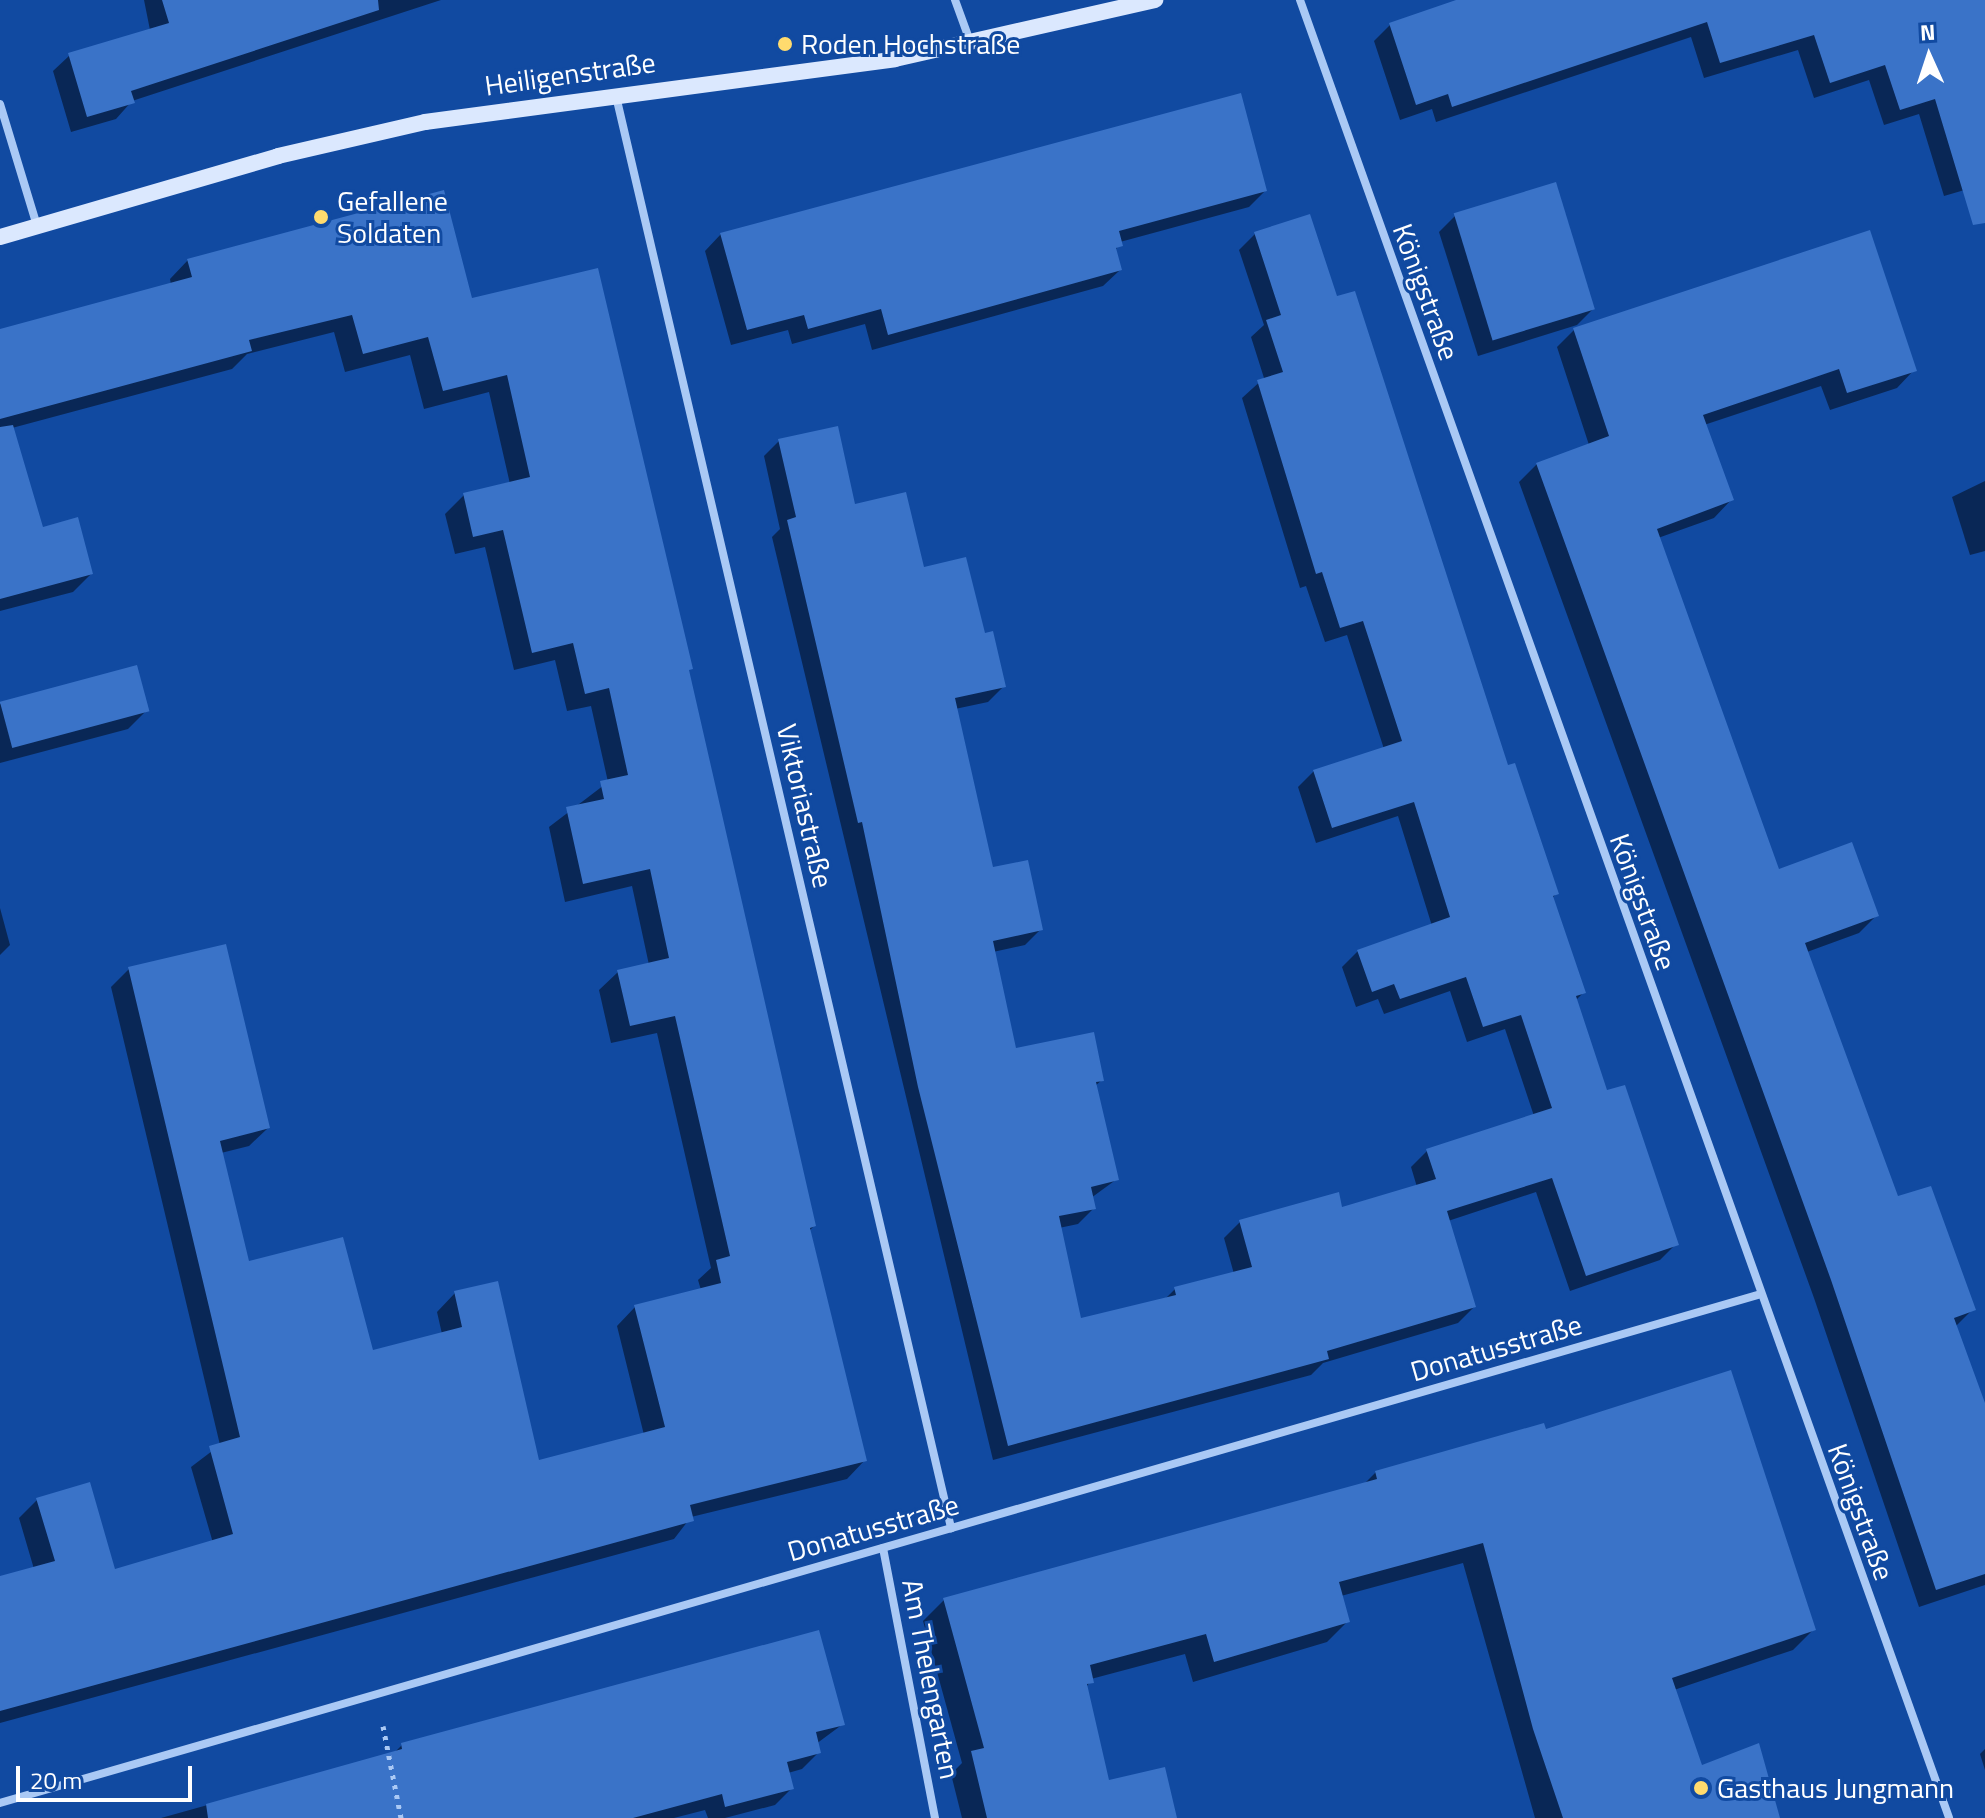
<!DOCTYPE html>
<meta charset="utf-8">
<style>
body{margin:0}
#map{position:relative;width:1985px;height:1818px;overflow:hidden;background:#114aa1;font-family:"Titillium Web",sans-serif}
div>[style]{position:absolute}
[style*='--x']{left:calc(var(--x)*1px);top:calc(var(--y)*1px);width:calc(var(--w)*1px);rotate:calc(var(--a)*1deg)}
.shadow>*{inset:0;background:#0007}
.building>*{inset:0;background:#3a73c8;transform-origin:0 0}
.path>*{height:5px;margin-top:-2.5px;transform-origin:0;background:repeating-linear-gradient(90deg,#aac9f5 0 4px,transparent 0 10px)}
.street>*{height:8px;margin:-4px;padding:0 4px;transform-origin:4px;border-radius:4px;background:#aac9f5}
.secondary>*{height:16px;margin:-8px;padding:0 8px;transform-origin:8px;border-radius:8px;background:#dbe8fe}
.dots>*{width:22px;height:22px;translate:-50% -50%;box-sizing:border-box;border:4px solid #114aa1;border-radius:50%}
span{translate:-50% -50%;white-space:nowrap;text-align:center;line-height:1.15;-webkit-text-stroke:6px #114aa1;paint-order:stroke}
.poi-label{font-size:28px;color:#fff}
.left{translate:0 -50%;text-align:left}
.street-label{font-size:28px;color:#fff}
.north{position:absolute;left:1889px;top:16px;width:80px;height:80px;-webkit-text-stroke:6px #114aa1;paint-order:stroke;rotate:357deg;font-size:22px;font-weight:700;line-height:32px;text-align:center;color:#fff}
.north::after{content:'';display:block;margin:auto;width:28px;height:36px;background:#fff;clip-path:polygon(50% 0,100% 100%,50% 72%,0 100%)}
.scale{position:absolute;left:16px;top:1766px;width:176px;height:36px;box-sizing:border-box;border:4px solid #fff;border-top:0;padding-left:10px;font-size:24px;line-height:28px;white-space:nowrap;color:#fff;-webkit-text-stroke:6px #114aa1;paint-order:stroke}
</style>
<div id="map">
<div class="shadow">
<div style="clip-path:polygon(144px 0,441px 0,132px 101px,116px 119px,71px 132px,53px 71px,70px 55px,150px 30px)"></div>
<div style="clip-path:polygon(1466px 0,1985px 0,1985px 184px,1944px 196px,1919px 114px,1884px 125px,1869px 80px,1814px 98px,1798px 50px,1704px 78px,1691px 37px,1436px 122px,1432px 109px,1400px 120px,1374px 41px,1390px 25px)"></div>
<div style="clip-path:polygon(1265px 191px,1249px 207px,1120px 242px,1115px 251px,1120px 270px,1103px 286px,872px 350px,865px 324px,792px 344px,788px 330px,731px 345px,705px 251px,721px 234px)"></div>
<div style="clip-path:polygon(1455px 216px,1593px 309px,1577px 325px,1478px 356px,1439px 232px)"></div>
<div style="clip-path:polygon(1255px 234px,1507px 768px,1557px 893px,1552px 898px,1584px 992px,1575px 1001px,1606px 1093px,1676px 1244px,1660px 1260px,1570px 1291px,1536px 1192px,1448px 1221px,1474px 1307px,1458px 1323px,1323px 1363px,1311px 1375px,993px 1460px,772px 537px,780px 529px,764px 456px,780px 440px,922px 570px,983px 636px,1004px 686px,988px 702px,955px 709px,991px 870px,1041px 929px,1025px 945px,993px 952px,1014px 1051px,1102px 1080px,1095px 1086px,1117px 1179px,1091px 1198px,1094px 1208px,1078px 1224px,1059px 1228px,1080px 1320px,1163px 1301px,1175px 1289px,1234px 1274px,1224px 1238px,1240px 1222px,1341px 1209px,1417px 1187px,1411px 1167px,1427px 1151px,1534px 1116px,1505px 1029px,1467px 1042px,1450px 991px,1384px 1014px,1378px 999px,1356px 1007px,1342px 967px,1358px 951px,1432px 926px,1398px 816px,1316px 843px,1298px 787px,1314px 771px,1384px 749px,1347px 635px,1325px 642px,1306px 586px,1300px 588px,1242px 398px,1264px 378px,1251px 337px,1264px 325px,1239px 250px)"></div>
<div style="clip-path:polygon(188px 260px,471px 300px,687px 672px,814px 1226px,809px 1231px,865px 1460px,847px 1479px,691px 1517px,674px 1539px,0 1723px,0 1578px,34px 1569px,19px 1518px,38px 1499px,114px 1572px,213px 1543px,191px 1467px,220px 1445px,111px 987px,129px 969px,268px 1128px,249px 1146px,221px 1153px,247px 1264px,372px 1352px,442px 1334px,437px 1312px,455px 1293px,537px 1463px,644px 1435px,617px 1326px,635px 1307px,701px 1290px,698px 1280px,711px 1268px,657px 1033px,611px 1043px,599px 990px,618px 972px,649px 965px,632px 886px,565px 902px,549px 827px,608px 782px,591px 706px,567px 711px,555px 660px,514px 670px,485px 547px,455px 554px,445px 514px,464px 495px,510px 484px,489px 392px,424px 409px,410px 355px,345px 372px,334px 332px,247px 354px,232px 369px,12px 428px,41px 529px,91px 574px,73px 592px,0 611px,0 331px,171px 285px,170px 279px)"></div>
<div style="clip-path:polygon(1574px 330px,1914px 370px,1897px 388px,1830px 410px,1821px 386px,1704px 425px,1731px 500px,1714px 518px,1658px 538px,1778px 871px,1877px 915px,1859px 933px,1807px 952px,1897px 1199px,1973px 1309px,1955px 1327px,1985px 1409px,1985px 1585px,1919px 1607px,1814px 1298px,1519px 482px,1537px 464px,1589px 445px,1557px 347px)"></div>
<div style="clip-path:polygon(1985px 481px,1985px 551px,1970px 555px,1952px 497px)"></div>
<div style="clip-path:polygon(0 704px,147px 710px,128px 729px,0 763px)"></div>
<div style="clip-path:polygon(0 908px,10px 945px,0 955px)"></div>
<div style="clip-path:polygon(1545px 1431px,1814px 1629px,1793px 1650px,1674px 1690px,1714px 1818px,1535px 1818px,1463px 1563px,1341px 1596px,1348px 1621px,1327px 1642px,1193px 1682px,1185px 1654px,1091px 1679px,1086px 1688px,1108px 1782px,1175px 1818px,962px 1818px,951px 1774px,962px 1763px,923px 1621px,944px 1600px,1364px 1484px,1376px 1472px)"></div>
<div style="clip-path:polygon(843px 1724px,816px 1744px,819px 1752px,802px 1769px,788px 1773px,792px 1788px,775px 1805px,725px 1818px,708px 1818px,705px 1810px,674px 1818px,161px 1818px,394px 1753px,402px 1745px)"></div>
<div style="clip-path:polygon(1985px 1749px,1985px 1770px,1980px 1754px)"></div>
</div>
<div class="building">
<div style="clip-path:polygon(162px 0,378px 0,379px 10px,131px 91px,135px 103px,87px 117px,68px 53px,169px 23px)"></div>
<div style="clip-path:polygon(1456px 0,1985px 0,1985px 223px,1973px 225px,1935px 99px,1900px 110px,1885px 65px,1830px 83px,1814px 35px,1720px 63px,1707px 22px,1452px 107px,1448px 94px,1416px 105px,1389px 23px)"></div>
<div style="clip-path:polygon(1241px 93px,1267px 191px,1119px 231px,1123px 246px,1116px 248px,1122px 270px,888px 335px,881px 309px,808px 329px,804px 315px,747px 330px,720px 233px)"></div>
<div style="left:1556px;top:182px;width:133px;height:107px;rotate:73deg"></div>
<div style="clip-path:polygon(444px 190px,472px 298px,598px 268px,693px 669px,689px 670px,816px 1226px,810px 1228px,867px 1461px,690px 1505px,694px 1521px,0 1711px,0 1576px,55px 1561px,36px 1498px,90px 1482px,115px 1569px,233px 1534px,209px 1446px,240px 1437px,128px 967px,226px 944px,270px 1128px,220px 1141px,249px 1261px,343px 1237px,373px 1350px,462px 1327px,454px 1291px,498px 1281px,539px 1460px,665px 1427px,634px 1305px,721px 1283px,716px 1260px,730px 1256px,675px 1016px,630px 1026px,617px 970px,669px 958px,650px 869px,583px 884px,566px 807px,604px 799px,600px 781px,628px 775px,609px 688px,585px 694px,573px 643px,532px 653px,503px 530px,473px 537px,463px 493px,530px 477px,507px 375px,443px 391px,428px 337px,363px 354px,352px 315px,249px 340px,252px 351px,0 419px,0 329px,192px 277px,187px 259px)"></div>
<div style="clip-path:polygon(1310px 214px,1337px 296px,1355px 291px,1508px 765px,1515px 763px,1559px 894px,1553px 896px,1586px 993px,1576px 996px,1607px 1090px,1625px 1085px,1679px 1245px,1586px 1276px,1552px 1178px,1447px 1211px,1476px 1307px,1327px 1351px,1329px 1359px,1008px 1446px,918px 1087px,862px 822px,858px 823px,787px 520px,796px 517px,778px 439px,838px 426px,855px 504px,906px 492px,924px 567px,966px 557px,985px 633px,993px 631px,1006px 687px,955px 698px,993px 867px,1028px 860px,1043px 930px,993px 941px,1016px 1048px,1094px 1032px,1104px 1081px,1096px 1082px,1119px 1180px,1091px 1187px,1096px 1209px,1059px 1216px,1081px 1318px,1176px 1295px,1174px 1287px,1252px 1267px,1239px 1220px,1339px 1192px,1342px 1207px,1436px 1179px,1426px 1149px,1552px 1108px,1521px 1015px,1483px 1027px,1466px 977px,1400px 999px,1394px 984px,1372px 992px,1357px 950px,1450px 917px,1414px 802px,1332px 828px,1313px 770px,1402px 741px,1363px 621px,1340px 628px,1322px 572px,1316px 574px,1257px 380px,1283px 372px,1266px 320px,1281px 315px,1254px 232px)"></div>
<div style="clip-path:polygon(1870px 230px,1917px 371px,1847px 393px,1839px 369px,1703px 415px,1734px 500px,1657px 529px,1779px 869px,1852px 842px,1879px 916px,1805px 943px,1898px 1196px,1931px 1186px,1976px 1310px,1954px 1318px,1985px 1403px,1985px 1574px,1936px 1590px,1831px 1280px,1536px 463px,1609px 436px,1573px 328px)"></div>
<div style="clip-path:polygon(13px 425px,43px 527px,78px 517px,93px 574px,0 599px,0 427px)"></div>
<div style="left:137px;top:665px;width:48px;height:142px;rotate:75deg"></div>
<div style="clip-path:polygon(1731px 1370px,1816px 1630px,1672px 1678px,1702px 1765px,1759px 1743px,1780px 1818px,1563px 1818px,1533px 1729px,1483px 1543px,1339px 1582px,1350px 1622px,1214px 1662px,1206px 1634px,1090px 1665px,1094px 1683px,1087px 1684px,1109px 1780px,1165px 1767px,1177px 1818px,987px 1818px,971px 1751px,984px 1748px,943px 1598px,1377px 1479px,1375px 1471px,1544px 1423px,1546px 1429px)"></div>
<div style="clip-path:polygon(819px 1630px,845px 1725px,816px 1732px,821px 1753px,787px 1762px,794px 1789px,725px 1807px,722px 1794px,633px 1818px,208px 1818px,206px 1804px,402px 1749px,401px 1743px)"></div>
</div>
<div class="path">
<div style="--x:383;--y:1726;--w:94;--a:78.9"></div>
</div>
<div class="street">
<div style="--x:955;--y:0;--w:47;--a:70"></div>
<div style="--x:1300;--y:0;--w:1930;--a:70.35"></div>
<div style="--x:616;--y:96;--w:1471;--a:76.83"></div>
<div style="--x:0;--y:104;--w:127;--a:73.1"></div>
<div style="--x:883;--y:1548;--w:275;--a:79.1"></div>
<div style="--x:0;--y:1803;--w:1830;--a:-16.12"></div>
</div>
<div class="secondary">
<div style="--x:0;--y:237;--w:290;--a:-16.2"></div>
<div style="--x:278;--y:156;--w:151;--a:-13"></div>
<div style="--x:425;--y:122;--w:474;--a:-7.6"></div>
<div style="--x:895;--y:59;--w:267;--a:-12.8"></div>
</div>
<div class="dots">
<div style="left:785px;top:44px;background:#ffdb6e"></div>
<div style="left:321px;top:217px;background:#ffdb6e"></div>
<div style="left:1701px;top:1788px;background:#ffdb6e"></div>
</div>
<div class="poi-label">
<span class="left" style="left:801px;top:44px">Roden Hochstraße</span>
<span class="left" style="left:337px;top:217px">Gefallene<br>Soldaten</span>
<span class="left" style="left:1717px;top:1788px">Gasthaus Jungmann</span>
</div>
<div class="street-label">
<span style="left:570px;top:74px;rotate:-8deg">Heiligenstraße</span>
<span style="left:1426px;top:292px;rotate:70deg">Königstraße</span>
<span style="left:805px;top:806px;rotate:77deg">Viktoriastraße</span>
<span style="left:1643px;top:902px;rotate:70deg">Königstraße</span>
<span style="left:1496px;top:1348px;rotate:-16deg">Donatusstraße</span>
<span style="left:1861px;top:1512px;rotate:70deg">Königstraße</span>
<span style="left:873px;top:1528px;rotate:-16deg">Donatusstraße</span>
<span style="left:931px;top:1679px;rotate:79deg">Am Thelengarten</span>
</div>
<div class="north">N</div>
<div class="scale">20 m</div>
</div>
